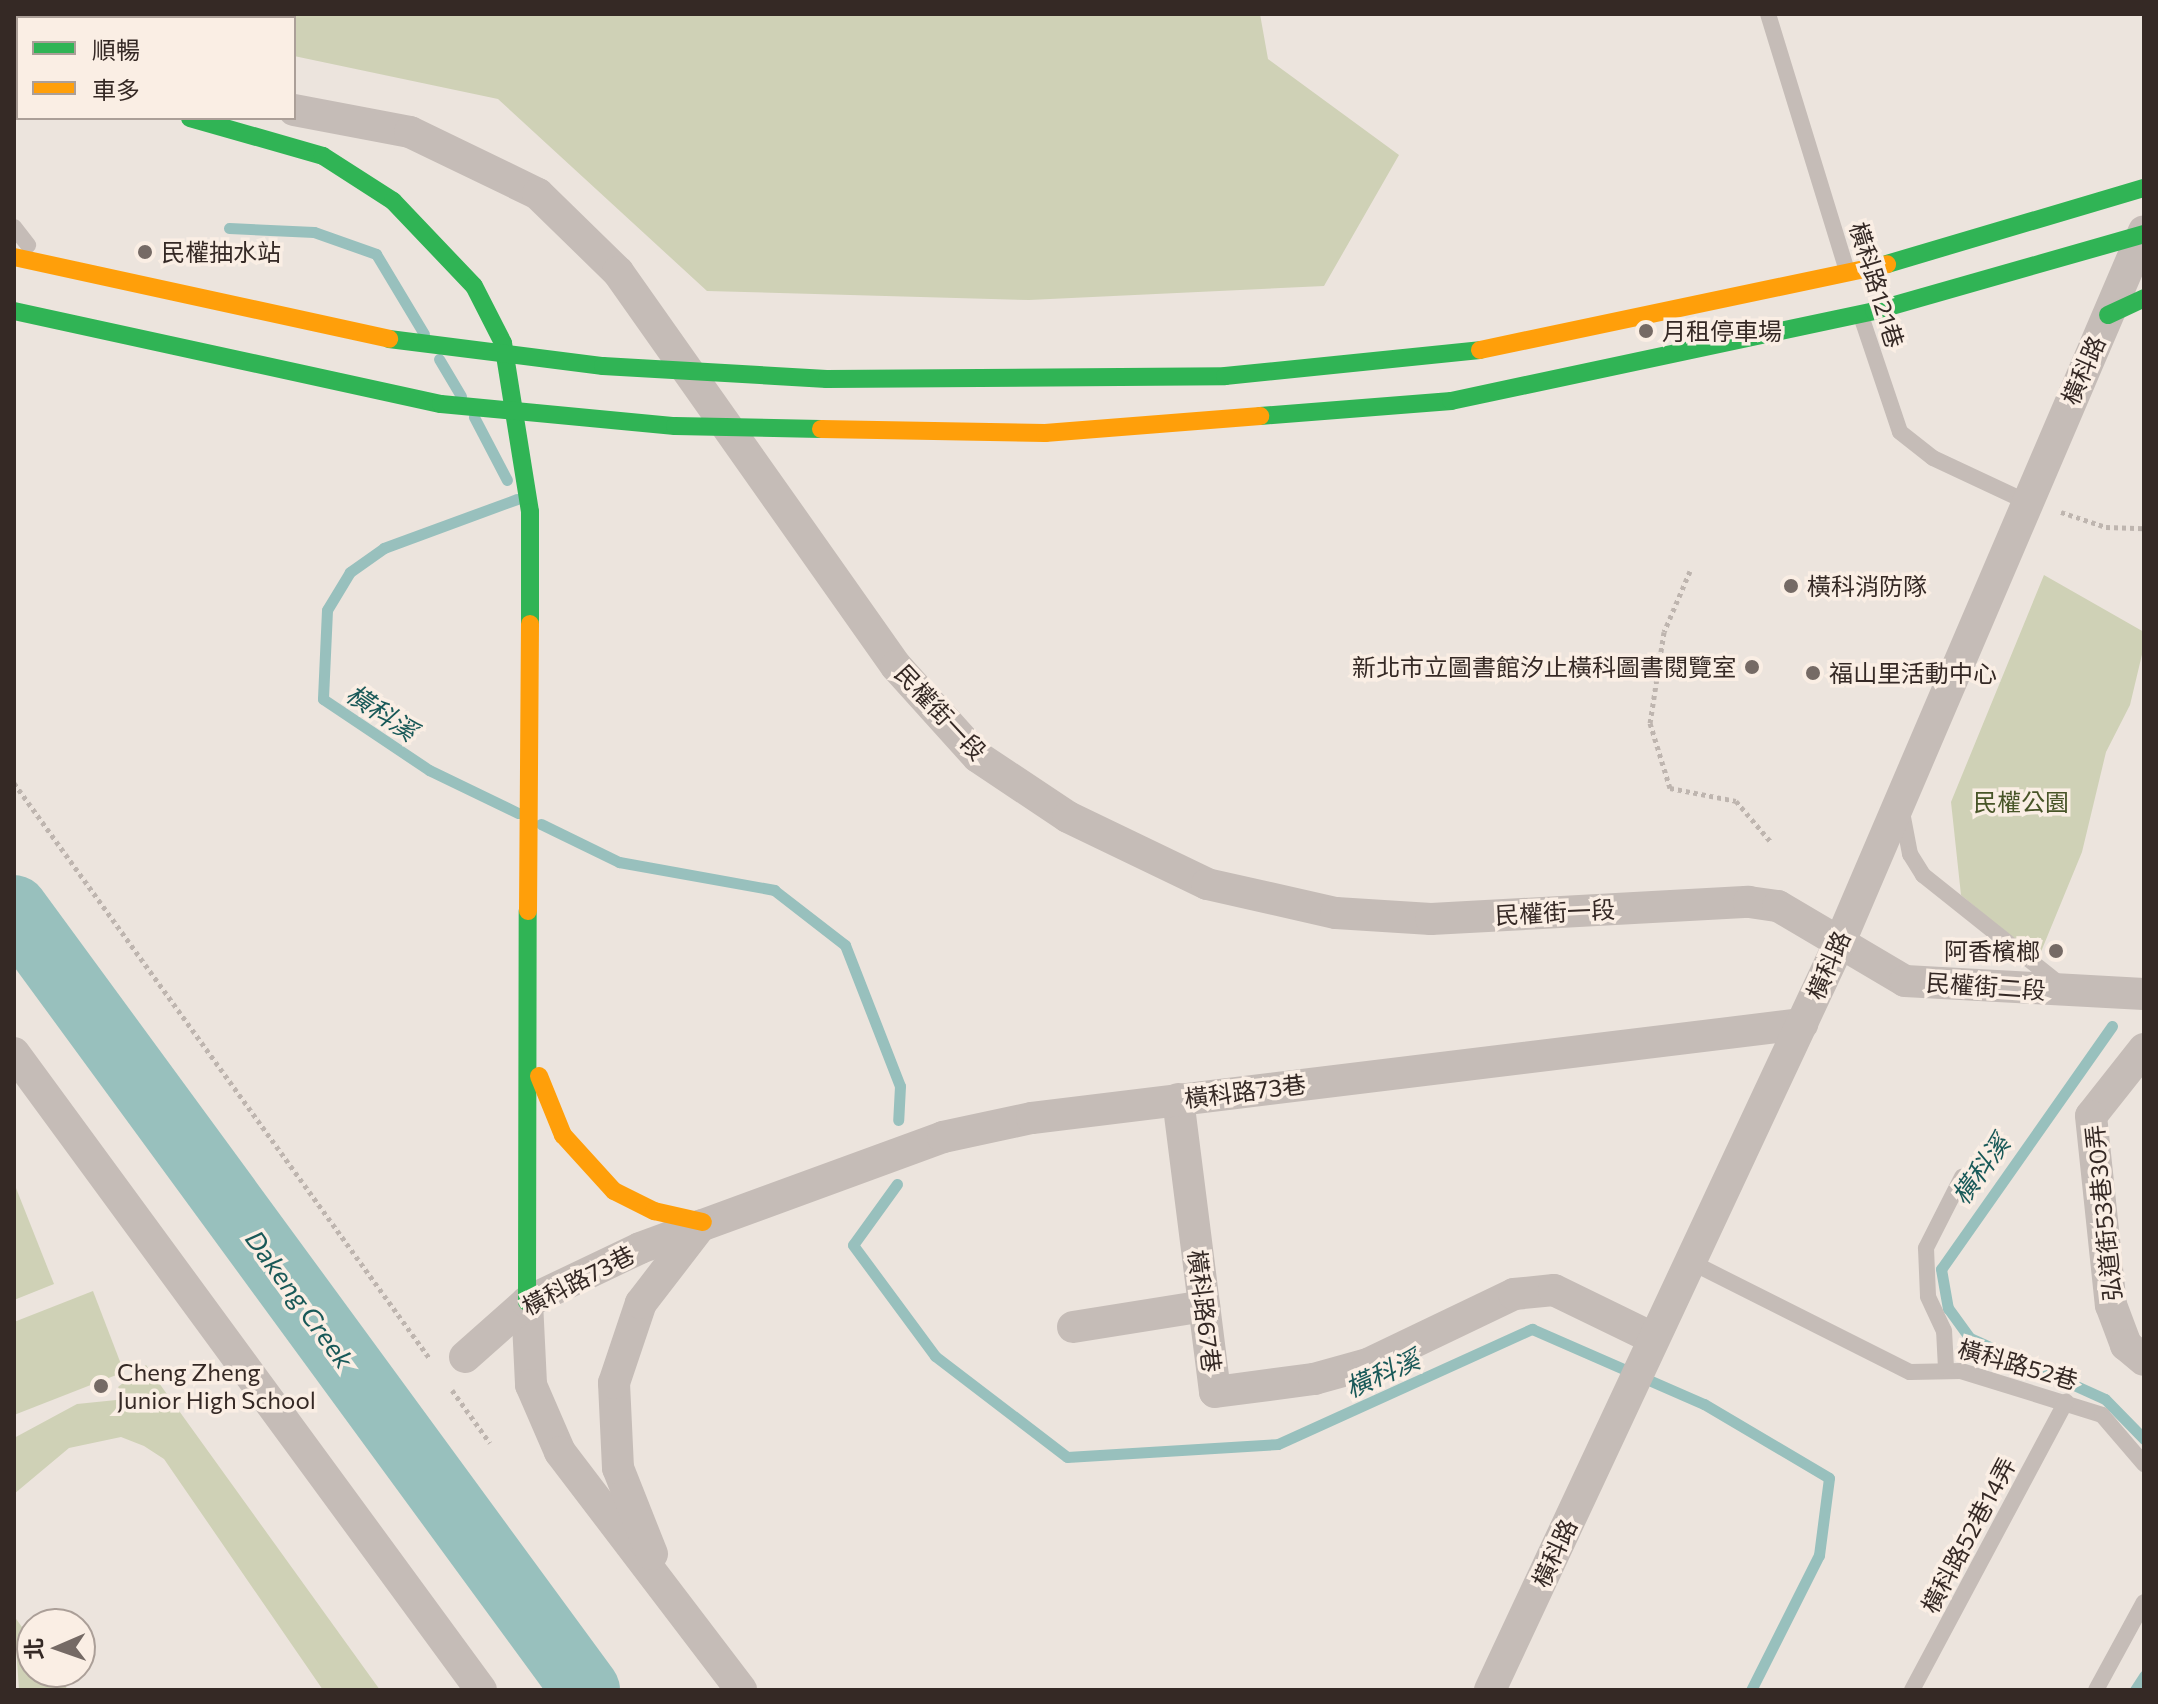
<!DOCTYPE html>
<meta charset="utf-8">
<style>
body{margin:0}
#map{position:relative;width:2158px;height:1704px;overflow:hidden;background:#ece4dd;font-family:Commissioner,"Noto Sans TC",sans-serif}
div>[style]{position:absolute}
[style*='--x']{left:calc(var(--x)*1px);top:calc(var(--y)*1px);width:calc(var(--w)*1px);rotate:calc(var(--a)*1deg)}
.green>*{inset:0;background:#cfd1b6}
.stream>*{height:11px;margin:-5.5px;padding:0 5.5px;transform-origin:5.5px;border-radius:5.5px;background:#98c0bd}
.river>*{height:68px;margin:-34px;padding:0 34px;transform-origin:34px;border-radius:34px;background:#98c0bd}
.path>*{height:5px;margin-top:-2.5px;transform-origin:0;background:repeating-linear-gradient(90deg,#beb5af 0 4px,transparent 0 8px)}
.lane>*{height:16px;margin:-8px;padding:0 8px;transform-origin:8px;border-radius:8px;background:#c5bcb7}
.street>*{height:32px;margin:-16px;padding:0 16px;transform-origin:16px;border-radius:16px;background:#c5bcb7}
.fast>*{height:18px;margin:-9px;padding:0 9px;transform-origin:9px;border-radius:9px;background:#30b455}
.slow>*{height:18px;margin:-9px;padding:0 9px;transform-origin:9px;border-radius:9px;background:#ff9f0a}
.fast-bridge>*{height:18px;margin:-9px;padding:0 9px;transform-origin:9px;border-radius:9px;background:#30b455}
.slow-bridge>*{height:18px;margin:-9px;padding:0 9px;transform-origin:9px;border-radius:9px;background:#ff9f0a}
.dots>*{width:22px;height:22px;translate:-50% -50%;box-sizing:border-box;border:4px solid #faeee4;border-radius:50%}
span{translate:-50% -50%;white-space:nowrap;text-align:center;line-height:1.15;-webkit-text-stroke:7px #faeee4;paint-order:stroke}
.poi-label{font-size:24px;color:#352925}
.left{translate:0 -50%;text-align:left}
.right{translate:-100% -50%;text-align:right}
.street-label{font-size:24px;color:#352925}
.park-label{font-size:24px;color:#485528}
.water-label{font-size:26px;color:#195958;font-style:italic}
.frame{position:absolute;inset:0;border:16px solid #352925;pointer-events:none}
.legend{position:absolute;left:16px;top:16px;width:280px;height:104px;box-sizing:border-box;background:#faeee4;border:2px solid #ab9f98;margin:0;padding:10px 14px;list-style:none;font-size:24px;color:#352925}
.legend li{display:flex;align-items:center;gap:16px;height:40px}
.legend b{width:40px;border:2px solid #ab9f98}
.north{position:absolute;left:16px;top:1608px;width:80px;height:80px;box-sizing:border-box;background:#faeee4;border:2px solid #ab9f98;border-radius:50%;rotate:268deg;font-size:22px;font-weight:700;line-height:32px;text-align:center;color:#352925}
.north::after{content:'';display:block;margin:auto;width:28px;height:36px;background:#756a65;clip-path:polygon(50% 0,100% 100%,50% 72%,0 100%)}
</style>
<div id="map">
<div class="green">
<div style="clip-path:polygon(94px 14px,1260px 14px,1268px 59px,1399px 155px,1324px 286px,1029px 300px,707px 291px,498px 99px,294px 56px,294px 18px)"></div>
<div style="clip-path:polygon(2044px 575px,2144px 632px,2144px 646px,2130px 705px,2106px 752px,2082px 852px,2038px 959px,1961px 895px,1951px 802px)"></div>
<div style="clip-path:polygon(14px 1183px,54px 1284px,14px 1300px)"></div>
<div style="clip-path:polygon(93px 1291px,124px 1372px,14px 1415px,14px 1322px)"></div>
<div style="clip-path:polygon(146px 1365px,380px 1690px,323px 1690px,164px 1459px,144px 1446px,121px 1437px,69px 1448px,14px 1494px,14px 1438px,77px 1404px,126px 1399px,118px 1387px)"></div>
<div style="clip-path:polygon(14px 1616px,32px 1641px,32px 1672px,55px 1672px,68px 1690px,19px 1690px)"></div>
</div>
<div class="stream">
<div style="--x:229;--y:228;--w:85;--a:2.7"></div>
<div style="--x:314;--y:232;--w:66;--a:19.5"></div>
<div style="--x:376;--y:254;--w:93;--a:59"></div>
<div style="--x:439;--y:359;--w:43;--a:59.3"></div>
<div style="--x:474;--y:417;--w:71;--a:62.4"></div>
<div style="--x:517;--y:499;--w:142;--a:159.8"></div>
<div style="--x:384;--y:548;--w:42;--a:144.8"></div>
<div style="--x:350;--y:572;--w:44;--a:121.2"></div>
<div style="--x:327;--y:610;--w:89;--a:92.6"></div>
<div style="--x:323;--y:699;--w:128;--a:33.8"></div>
<div style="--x:429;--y:770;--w:99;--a:25.8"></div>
<div style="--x:541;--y:824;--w:87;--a:26"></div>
<div style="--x:619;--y:862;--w:158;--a:10.2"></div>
<div style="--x:774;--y:890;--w:90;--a:37.8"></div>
<div style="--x:845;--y:945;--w:151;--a:68.7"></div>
<div style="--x:900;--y:1086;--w:34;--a:93"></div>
<div style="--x:2112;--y:1026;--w:297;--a:125.1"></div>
<div style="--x:1941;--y:1269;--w:40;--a:80"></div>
<div style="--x:1948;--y:1308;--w:37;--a:54"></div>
<div style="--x:1970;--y:1338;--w:148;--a:24.3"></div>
<div style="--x:2105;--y:1399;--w:56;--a:45.7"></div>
<div style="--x:897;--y:1184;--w:75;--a:125.8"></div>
<div style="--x:853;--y:1245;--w:138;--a:53.5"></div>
<div style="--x:935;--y:1356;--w:166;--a:37.4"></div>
<div style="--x:1067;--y:1457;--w:211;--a:-3.5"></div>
<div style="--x:1278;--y:1444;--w:279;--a:-24.4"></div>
<div style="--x:1532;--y:1329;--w:188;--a:23.6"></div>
<div style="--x:1704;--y:1404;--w:145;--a:30.6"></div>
<div style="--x:1829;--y:1478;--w:78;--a:97.4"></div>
<div style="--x:1819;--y:1555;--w:151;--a:116.7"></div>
<div style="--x:2135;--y:1690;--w:17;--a:-57"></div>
</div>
<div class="river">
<div style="--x:14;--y:909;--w:968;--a:53.78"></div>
</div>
<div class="path">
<div style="--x:2061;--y:512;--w:47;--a:18.4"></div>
<div style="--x:2106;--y:527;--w:38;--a:2"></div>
<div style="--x:1690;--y:571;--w:66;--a:113.1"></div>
<div style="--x:1664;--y:632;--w:92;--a:98.7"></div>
<div style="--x:1650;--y:723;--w:68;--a:72.9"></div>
<div style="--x:1670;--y:788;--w:67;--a:11.1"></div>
<div style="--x:1736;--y:801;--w:54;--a:49.5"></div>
<div style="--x:14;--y:783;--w:711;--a:54.16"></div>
<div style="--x:452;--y:1390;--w:65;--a:54.4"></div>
</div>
<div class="lane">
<div style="--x:1768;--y:14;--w:269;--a:72.9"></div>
<div style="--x:14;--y:227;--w:23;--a:52"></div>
<div style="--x:1861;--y:316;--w:122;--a:71.4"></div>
<div style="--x:1900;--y:432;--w:42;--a:38.2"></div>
<div style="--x:1933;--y:458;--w:102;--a:25.1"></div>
<div style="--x:1902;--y:812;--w:43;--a:79.2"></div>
<div style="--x:1910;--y:854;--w:25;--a:58"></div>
<div style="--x:1923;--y:875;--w:176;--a:38.6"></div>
<div style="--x:1689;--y:1261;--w:247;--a:26.7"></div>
<div style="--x:1910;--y:1372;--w:51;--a:-1.1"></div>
<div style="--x:1961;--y:1371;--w:148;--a:17.3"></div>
<div style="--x:2102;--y:1415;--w:65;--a:49.4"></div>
<div style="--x:1946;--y:1368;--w:37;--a:-93"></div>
<div style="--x:1944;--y:1331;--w:38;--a:-115"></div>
<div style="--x:1928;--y:1296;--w:48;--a:-92.4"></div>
<div style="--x:1926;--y:1248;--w:80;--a:-63.1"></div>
<div style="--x:1912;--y:1690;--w:327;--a:-61.9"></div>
<div style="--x:2096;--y:1690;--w:100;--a:-61.4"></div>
</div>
<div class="street">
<div style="--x:14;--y:57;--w:4;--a:14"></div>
<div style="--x:294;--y:110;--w:118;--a:10.7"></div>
<div style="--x:410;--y:132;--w:142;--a:25.8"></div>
<div style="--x:538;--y:194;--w:112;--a:44.3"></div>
<div style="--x:618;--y:272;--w:482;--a:54.8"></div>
<div style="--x:896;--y:666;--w:122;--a:48"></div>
<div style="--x:978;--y:757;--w:108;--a:33.7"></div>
<div style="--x:1068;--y:817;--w:154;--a:25.7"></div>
<div style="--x:1207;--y:884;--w:132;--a:12.7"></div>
<div style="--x:1336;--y:913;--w:95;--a:3.6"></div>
<div style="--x:1431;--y:919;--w:318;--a:-3.1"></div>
<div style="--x:1749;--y:902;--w:29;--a:8"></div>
<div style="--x:1778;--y:906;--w:147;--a:30.6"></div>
<div style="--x:1905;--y:981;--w:239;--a:3.1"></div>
<div style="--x:2144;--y:1049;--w:85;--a:128.3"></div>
<div style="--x:2091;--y:1116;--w:190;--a:84"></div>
<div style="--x:2111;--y:1305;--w:43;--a:69.4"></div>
<div style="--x:2126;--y:1345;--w:23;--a:40"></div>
<div style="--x:14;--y:1053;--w:790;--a:53.75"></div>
<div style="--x:1178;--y:1099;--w:295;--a:82.8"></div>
<div style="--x:1215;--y:1392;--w:100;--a:-7.5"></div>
<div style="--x:1314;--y:1379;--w:56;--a:-15.5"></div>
<div style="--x:1368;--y:1364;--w:162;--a:-25.6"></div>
<div style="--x:1514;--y:1294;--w:40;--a:-5.7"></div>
<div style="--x:1554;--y:1290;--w:110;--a:25.9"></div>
<div style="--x:527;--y:1302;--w:83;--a:87.2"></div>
<div style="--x:531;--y:1385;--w:73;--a:66.6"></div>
<div style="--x:560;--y:1452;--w:299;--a:52.7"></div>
<div style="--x:1073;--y:1327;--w:133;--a:-9.1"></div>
<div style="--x:465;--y:1357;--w:83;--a:-41.6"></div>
<div style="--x:527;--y:1302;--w:125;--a:-25.5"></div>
<div style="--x:640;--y:1248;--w:323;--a:-20.1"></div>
<div style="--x:943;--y:1137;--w:91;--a:-12.1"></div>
<div style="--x:1032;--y:1118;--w:776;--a:-6.96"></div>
<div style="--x:652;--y:1554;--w:92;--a:-111.6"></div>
<div style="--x:618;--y:1468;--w:85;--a:-92.7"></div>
<div style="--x:614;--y:1383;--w:84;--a:-71.4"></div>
<div style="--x:641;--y:1303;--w:98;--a:-52.4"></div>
<div style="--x:1490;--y:1690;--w:824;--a:-64.93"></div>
<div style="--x:1839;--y:944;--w:775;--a:-66.84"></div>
</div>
<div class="fast">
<div style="--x:14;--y:92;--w:4;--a:0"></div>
<div style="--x:190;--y:118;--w:138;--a:15.9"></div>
<div style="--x:323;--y:156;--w:83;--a:32.7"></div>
<div style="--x:393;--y:201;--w:117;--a:46.4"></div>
<div style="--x:474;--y:286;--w:64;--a:63"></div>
<div style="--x:503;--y:343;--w:171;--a:80.9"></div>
<div style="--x:530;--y:512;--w:112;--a:90"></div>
<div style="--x:2108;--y:315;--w:40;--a:-25"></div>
<div style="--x:527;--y:1302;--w:391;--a:-89.9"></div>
</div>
<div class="slow">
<div style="--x:528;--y:911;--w:287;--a:-89.6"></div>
<div style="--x:539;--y:1076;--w:64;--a:67.9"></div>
<div style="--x:563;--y:1135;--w:76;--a:47.7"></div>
<div style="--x:614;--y:1191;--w:45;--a:26.6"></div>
<div style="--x:654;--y:1211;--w:50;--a:12.7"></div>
</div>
<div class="fast-bridge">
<div style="--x:1887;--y:264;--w:268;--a:-16.5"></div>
<div style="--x:14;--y:311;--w:437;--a:12.3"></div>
<div style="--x:441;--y:404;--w:235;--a:5.4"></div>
<div style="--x:675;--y:426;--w:146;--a:1.2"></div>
<div style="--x:389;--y:339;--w:216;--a:7.2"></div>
<div style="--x:603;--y:366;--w:224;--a:3.3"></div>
<div style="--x:827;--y:379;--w:398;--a:-0.4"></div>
<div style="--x:1225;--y:376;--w:256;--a:-5.8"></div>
<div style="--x:1260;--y:416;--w:192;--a:-4.5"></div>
<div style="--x:1451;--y:401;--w:432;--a:-12"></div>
<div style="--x:1874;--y:311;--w:281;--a:-15.9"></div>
</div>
<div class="slow-bridge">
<div style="--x:14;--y:257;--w:384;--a:12.3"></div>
<div style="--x:1480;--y:350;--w:416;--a:-11.9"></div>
<div style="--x:821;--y:429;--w:224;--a:1"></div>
<div style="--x:1045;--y:433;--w:216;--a:-4.5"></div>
</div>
<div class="dots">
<div style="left:145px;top:252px;background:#756a65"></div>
<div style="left:1646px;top:331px;background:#756a65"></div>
<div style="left:1791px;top:586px;background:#756a65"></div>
<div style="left:1752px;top:667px;background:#756a65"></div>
<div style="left:1813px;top:673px;background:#756a65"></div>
<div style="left:2056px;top:951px;background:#756a65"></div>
<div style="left:101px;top:1386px;background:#756a65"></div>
</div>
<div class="poi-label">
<span class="left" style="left:161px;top:252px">民權抽水站</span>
<span class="left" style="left:1662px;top:331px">月租停車場</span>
<span class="left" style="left:1807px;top:586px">橫科消防隊</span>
<span class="right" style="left:1736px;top:667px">新北市立圖書館汐止橫科圖書閱覽室</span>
<span class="left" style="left:1829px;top:673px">福山里活動中心</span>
<span class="right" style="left:2040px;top:951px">阿香檳榔</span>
<span class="left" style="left:117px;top:1386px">Cheng Zheng<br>Junior High School</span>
</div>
<div class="street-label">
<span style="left:1877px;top:285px;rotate:73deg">橫科路121巷</span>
<span style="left:2083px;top:370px;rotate:-66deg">橫科路</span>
<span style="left:941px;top:712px;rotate:47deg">民權街一段</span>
<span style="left:1555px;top:912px;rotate:-3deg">民權街一段</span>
<span style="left:1828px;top:965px;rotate:-66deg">橫科路</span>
<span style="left:1986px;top:986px;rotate:4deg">民權街二段</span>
<span style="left:1245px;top:1091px;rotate:-7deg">橫科路73巷</span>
<span style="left:2103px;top:1213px;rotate:-96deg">弘道街53巷30弄</span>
<span style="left:578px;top:1280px;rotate:-27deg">橫科路73巷</span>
<span style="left:1205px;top:1311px;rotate:83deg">橫科路67巷</span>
<span style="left:2018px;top:1364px;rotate:16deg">橫科路52巷</span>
<span style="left:1968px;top:1535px;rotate:-62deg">橫科路52巷14弄</span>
<span style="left:1554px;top:1553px;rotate:-65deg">橫科路</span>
</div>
<div class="park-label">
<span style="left:2021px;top:802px">民權公園</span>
</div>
<div class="water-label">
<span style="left:382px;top:712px;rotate:34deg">橫科溪</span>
<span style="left:1980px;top:1169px;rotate:-54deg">橫科溪</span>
<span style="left:300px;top:1299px;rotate:54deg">Dakeng Creek</span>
<span style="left:1382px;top:1373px;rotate:-24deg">橫科溪</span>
</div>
<div class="frame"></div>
<ul class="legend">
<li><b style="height:10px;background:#30b455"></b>順暢</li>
<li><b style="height:10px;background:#ff9f0a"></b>車多</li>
</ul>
<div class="north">北</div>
</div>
